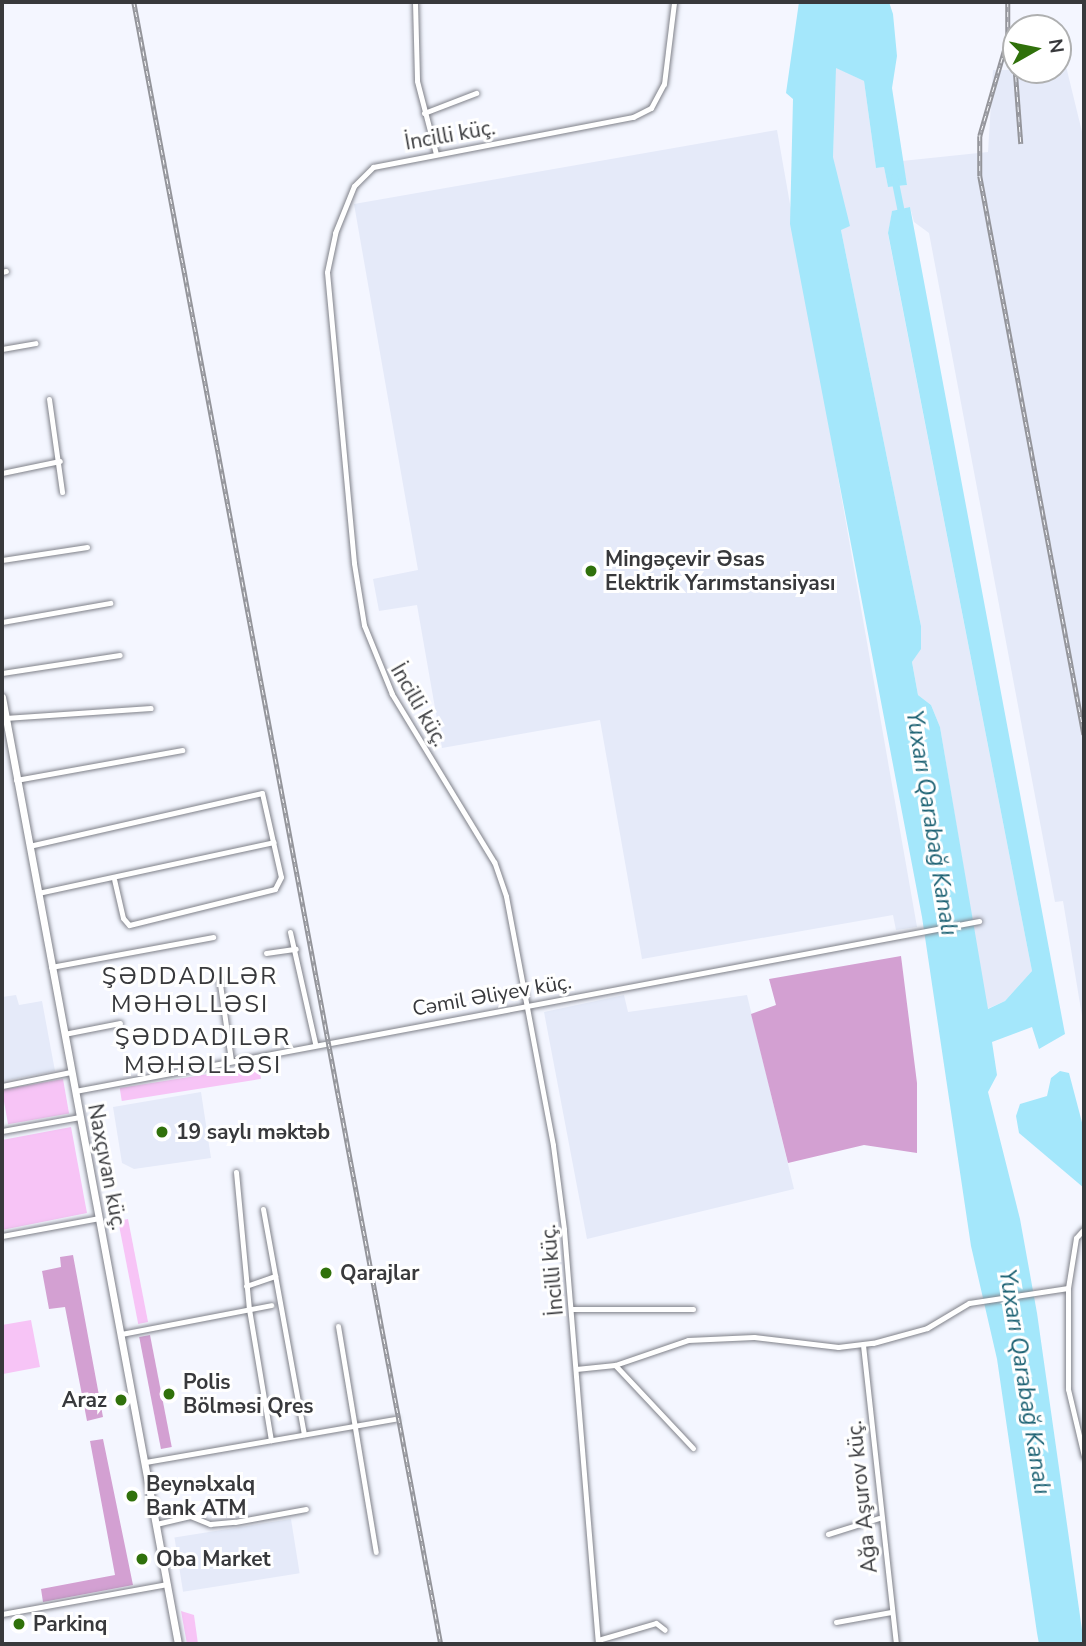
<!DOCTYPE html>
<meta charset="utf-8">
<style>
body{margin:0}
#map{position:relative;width:1086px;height:1646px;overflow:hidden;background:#f4f6ff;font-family:"Nunito Sans",sans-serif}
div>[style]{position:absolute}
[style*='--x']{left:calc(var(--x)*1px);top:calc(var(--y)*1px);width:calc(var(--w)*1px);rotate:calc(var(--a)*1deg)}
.built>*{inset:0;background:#e5eaf9;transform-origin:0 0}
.green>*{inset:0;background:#f7c4f6;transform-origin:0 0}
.forest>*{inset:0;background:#d3a0d2;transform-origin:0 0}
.water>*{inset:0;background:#a4e7fb}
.canal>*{height:7px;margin:-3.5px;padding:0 3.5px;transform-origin:3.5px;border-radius:3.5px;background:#a4e7fb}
.roads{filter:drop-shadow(0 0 2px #7f8189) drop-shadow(0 0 2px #7f8189)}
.minor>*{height:5px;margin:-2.5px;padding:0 2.5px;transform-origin:2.5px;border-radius:2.5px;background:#fff}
.tertiary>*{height:7px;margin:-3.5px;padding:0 3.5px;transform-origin:3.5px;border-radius:3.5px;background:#fff}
.rail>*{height:4.5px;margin-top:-2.25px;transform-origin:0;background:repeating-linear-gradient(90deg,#fff 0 5px,#94959b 0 10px);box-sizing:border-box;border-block:2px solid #94959b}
.dots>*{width:19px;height:19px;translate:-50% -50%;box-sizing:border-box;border:4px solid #fff;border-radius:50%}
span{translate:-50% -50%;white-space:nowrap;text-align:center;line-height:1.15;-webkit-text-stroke:6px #fff;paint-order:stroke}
.street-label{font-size:21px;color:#38393c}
.poi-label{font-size:21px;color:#38393c;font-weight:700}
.left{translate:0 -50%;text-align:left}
.right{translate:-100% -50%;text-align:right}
.water-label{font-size:23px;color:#195f71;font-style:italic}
.quarter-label{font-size:24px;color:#38393c;letter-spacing:2px}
.frame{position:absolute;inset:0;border:4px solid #38393c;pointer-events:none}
.north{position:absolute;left:1002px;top:14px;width:70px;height:70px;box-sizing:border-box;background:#fff;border:2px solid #afb0b1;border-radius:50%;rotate:81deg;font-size:19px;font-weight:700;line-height:28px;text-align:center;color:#38393c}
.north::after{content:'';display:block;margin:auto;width:24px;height:32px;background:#30710b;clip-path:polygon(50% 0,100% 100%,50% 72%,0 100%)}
</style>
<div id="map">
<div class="built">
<div style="clip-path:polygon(1058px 62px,1065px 62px,1084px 140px,1084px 1028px,1063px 901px,1055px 902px,929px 233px,914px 222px,910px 207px,892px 212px,888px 234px,1032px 971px,1005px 1001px,987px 1009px,940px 727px,931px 705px,918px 695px,912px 662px,921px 648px,921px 626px,841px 230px,833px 157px,835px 67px,864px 81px,876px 168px,884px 167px,888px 187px,907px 185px,902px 161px,988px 152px,993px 70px,1058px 70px)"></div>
<div style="clip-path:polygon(777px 130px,917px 927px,896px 930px,893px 915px,642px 959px,600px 720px,442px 748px,417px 605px,379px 611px,373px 579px,418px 570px,354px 204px)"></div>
<div style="clip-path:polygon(16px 995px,19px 1005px,42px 1001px,55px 1071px,2px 1081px,2px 997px)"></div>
<div style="clip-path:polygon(624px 995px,628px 1012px,747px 995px,794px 1189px,587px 1239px,544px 1012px)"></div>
<div style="clip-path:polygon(201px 1092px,211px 1158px,134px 1169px,122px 1163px,113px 1107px)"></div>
<div style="left:291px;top:1519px;width:55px;height:118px;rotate:81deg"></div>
</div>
<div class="green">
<div style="left:259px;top:1066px;width:13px;height:141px;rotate:81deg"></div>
<div style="left:63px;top:1079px;width:35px;height:62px;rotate:80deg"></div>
<div style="clip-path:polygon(71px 1127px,87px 1213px,2px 1230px,2px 1140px)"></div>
<div style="left:128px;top:1219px;width:105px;height:10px;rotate:79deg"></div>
<div style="clip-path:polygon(31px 1320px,40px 1367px,3px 1374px,2px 1325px)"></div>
<div style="clip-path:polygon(181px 1611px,194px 1615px,198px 1644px,187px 1644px)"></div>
</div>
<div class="forest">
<div style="clip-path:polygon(901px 956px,917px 1083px,917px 1153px,864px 1145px,788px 1163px,751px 1014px,776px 1005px,769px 979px)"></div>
<div style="clip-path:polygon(73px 1255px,103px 1417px,87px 1421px,65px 1307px,49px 1309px,42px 1271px,61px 1267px,60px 1257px)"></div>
<div style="left:150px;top:1335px;width:114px;height:11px;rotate:79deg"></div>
<div style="clip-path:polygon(103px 1439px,133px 1585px,43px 1602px,41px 1589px,115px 1575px,90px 1441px)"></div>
</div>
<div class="water">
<div style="clip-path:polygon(799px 2px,889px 2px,893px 14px,897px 56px,892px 88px,907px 185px,888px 187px,884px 167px,876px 168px,864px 81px,836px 68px,833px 157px,850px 226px,841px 230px,921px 626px,921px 649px,912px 662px,918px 695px,931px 705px,940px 727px,988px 1009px,1005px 1001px,1032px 971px,888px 233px,892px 211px,910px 207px,1065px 1034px,1039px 1049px,1032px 1027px,992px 1042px,997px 1075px,988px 1092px,1020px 1219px,1037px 1313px,1084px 1644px,1039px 1644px,1037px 1633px,997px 1359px,971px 1246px,922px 917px,790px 224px,793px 99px,786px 93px)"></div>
<div style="clip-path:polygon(1060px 1071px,1069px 1073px,1084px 1130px,1084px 1188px,1019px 1133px,1016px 1116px,1020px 1104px,1047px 1096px,1051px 1078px)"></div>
</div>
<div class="canal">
<div style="--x:894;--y:177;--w:41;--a:78.7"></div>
</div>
<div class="roads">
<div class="minor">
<div style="--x:415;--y:2;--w:79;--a:88.5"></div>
<div style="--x:417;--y:81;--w:75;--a:75.4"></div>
<div style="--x:424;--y:113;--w:56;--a:-21"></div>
<div style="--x:2;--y:272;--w:4;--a:-14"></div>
<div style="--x:2;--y:349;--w:34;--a:-10"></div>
<div style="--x:49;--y:399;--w:94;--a:82"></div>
<div style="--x:2;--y:473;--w:59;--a:-11.7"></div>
<div style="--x:2;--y:560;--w:86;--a:-8.7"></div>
<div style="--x:2;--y:622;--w:110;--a:-10"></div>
<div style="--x:2;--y:673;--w:119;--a:-8.7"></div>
<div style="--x:5;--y:718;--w:146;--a:-3.9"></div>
<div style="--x:16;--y:780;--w:169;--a:-10.2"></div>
<div style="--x:29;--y:846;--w:239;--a:-12.8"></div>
<div style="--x:262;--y:793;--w:86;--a:77.3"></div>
<div style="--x:281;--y:877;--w:13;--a:117"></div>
<div style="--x:275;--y:889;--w:150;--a:166.1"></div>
<div style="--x:129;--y:925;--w:9;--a:-131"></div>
<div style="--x:123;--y:918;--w:39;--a:-103"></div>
<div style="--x:38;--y:893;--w:241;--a:-12.2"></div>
<div style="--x:290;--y:932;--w:114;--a:77.3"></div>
<div style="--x:266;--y:953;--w:30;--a:-8"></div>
<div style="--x:51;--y:967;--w:165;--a:-10.5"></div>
<div style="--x:219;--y:977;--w:84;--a:81.8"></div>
<div style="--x:64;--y:1034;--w:57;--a:-11.1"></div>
<div style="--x:2;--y:1086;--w:70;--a:-11.5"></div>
<div style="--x:75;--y:1091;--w:920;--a:-10.65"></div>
<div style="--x:2;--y:1131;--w:79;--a:-10.2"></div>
<div style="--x:236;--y:1172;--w:138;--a:84.6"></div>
<div style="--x:249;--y:1309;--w:133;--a:80.5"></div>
<div style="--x:263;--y:1209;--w:229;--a:79.7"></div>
<div style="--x:1084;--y:1229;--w:12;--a:132"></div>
<div style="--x:1076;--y:1238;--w:51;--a:99.1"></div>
<div style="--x:1068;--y:1288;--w:101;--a:90"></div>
<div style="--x:1068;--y:1389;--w:69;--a:76.6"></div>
<div style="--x:2;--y:1236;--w:99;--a:-10.5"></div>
<div style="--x:246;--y:1286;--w:31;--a:-19"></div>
<div style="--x:571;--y:1309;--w:122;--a:0"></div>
<div style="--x:338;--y:1326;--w:229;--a:80.5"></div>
<div style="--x:121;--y:1334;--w:153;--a:-10.9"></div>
<div style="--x:863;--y:1345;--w:301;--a:83.7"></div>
<div style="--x:615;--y:1365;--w:114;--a:46.8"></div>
<div style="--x:576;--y:1369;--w:39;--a:-6"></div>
<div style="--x:615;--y:1365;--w:77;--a:-18.9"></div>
<div style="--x:688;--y:1340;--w:66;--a:-2.6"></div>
<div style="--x:754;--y:1337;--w:85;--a:6.8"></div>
<div style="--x:838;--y:1347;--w:35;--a:-7"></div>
<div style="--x:873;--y:1343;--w:56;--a:-15.5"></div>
<div style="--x:927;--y:1328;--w:49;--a:-30.8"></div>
<div style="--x:969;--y:1303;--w:100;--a:-8.6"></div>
<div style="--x:145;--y:1462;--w:254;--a:-9.8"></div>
<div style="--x:156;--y:1524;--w:35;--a:-13"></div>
<div style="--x:190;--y:1516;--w:22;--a:22"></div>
<div style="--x:210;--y:1524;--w:25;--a:-5"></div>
<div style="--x:235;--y:1522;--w:72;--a:-10.4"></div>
<div style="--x:828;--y:1534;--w:53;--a:-17.4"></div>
<div style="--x:2;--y:1614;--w:168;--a:-10.3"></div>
<div style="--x:836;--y:1622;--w:56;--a:-10.3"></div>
<div style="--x:598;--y:1640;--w:60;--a:-16.3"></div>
<div style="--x:656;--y:1623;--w:11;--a:38"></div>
<div style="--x:598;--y:1644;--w:416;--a:-94.7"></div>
<div style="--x:564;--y:1229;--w:85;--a:-97.5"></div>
<div style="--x:553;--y:1145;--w:253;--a:-100.7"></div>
<div style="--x:506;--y:896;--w:36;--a:-109"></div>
<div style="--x:494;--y:862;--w:197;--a:-121.3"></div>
<div style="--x:392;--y:694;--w:74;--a:-112.1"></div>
<div style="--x:364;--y:625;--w:63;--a:-99.2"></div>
<div style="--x:354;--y:563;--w:292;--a:-95.3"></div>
<div style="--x:327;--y:272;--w:40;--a:-78"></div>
<div style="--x:335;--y:233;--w:51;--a:-68"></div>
<div style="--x:354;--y:186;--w:27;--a:-45"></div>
<div style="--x:373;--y:167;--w:265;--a:-10.9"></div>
<div style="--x:633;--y:117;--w:20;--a:-27"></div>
<div style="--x:651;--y:108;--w:27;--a:-62"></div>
<div style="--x:664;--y:84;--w:83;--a:-83"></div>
</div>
<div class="tertiary">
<div style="--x:2;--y:697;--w:963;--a:79.47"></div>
</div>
</div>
<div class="rail">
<div style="--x:134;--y:2;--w:1670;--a:79.41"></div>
<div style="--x:1008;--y:2;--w:37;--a:90"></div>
<div style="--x:1008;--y:39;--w:101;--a:106.1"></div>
<div style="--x:980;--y:136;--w:40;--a:90"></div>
<div style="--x:980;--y:176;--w:568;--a:79.44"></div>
<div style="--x:1013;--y:37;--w:107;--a:85.7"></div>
</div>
<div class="dots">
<div style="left:591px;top:571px;background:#30710b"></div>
<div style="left:162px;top:1132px;background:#30710b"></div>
<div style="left:326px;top:1273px;background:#30710b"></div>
<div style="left:169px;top:1394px;background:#30710b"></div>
<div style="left:121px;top:1400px;background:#30710b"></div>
<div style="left:132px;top:1496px;background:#30710b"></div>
<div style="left:142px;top:1559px;background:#30710b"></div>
<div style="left:19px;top:1624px;background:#30710b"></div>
</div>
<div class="street-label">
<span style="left:450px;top:135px;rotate:-10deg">İncilli küç.</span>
<span style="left:419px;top:705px;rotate:60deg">İncilli küç.</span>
<span style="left:492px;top:995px;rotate:-10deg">Cəmil Əliyev küç.</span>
<span style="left:107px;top:1167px;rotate:79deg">Naxçıvan küç.</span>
<span style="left:552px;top:1270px;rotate:-95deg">İncilli küç.</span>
<span style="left:862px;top:1497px;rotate:-96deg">Ağa Aşurov küç.</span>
</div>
<div class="poi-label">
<span class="left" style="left:605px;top:571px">Mingəçevir Əsas<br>Elektrik Yarımstansiyası</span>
<span class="left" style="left:176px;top:1132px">19 saylı məktəb</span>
<span class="left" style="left:340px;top:1273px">Qarajlar</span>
<span class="left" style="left:183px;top:1394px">Polis<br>Bölməsi Qres</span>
<span class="right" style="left:107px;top:1400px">Araz</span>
<span class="left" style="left:146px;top:1496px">Beynəlxalq<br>Bank ATM</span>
<span class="left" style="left:156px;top:1559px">Oba Market</span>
<span class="left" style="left:33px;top:1624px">Parkinq</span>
</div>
<div class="water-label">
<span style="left:931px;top:823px;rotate:81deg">Yuxarı Qarabağ Kanalı</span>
<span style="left:1024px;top:1382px;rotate:81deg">Yuxarı Qarabağ Kanalı</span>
</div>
<div class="quarter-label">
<span style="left:190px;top:991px">ŞƏDDADILƏR<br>MƏHƏLLƏSI</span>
<span style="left:203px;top:1052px">ŞƏDDADILƏR<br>MƏHƏLLƏSI</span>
</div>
<div class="frame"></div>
<div class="north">N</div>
</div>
